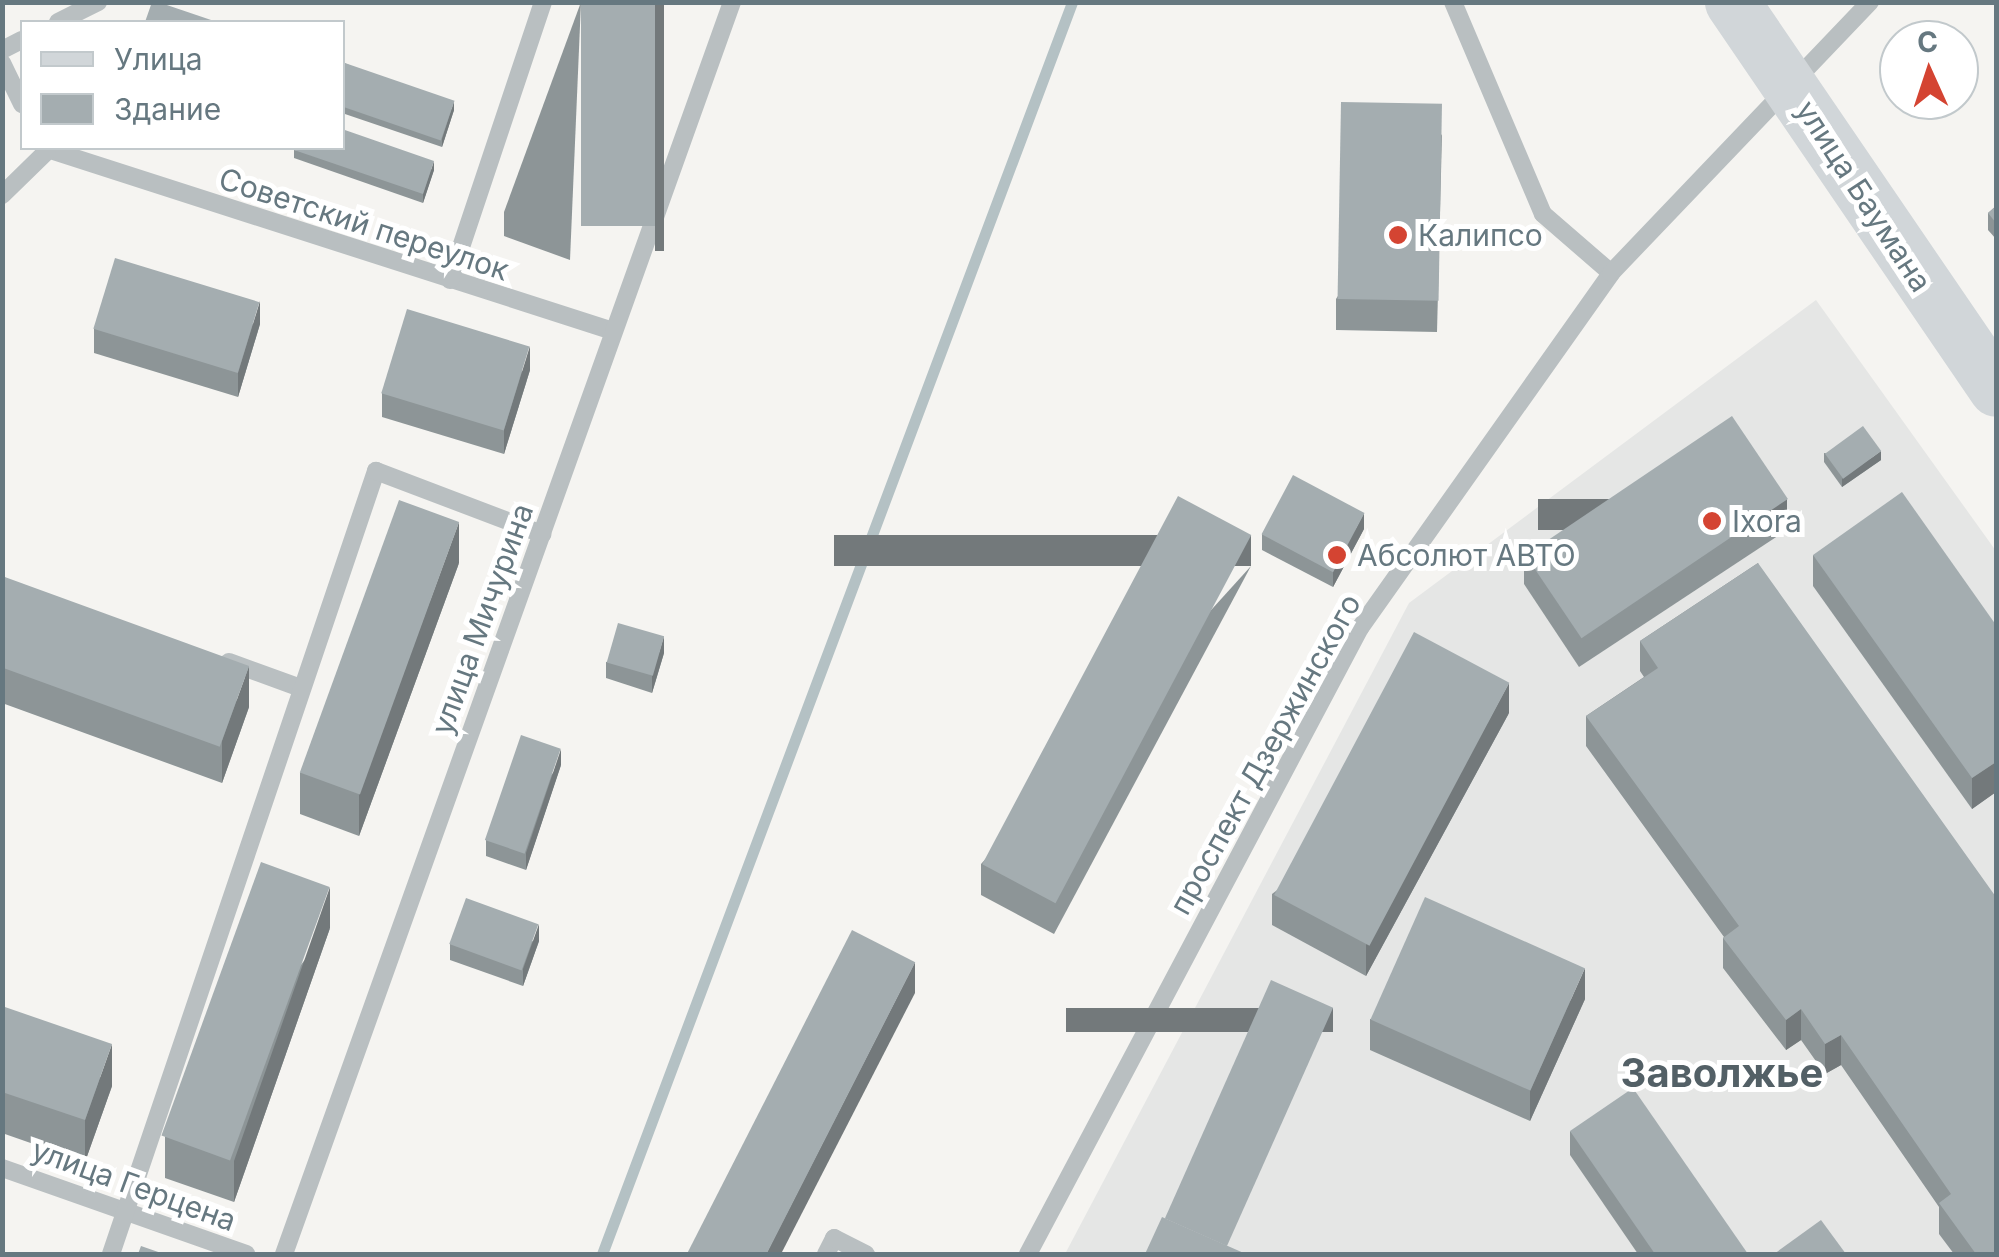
<!DOCTYPE html>
<meta charset="utf-8">
<style>
body{margin:0}
#map{position:relative;width:1999px;height:1257px;overflow:hidden;background:#f5f4f1;font-family:Inter,sans-serif}
div>[style]{position:absolute}
[style*='--x']{left:calc(var(--x)*1px);top:calc(var(--y)*1px);width:calc(var(--w)*1px);rotate:calc(var(--a)*1deg)}
.built>*{inset:0;background:#e5e6e5}
.stream>*{height:11px;margin:-5.5px;padding:0 5.5px;transform-origin:5.5px;border-radius:5.5px;background:#b4c1c4}
.minor>*{height:18px;margin:-9px;padding:0 9px;transform-origin:9px;border-radius:9px;background:#b9bfc1}
.major>*{height:55px;margin:-27.5px;padding:0 27.5px;transform-origin:27.5px;border-radius:27.5px;background:#d1d6d9}
.wall>*{inset:0;background:#8d9597}
.shaded-wall>*{inset:0;background:#73797b;transform-origin:0 0}
.building>*{inset:0;background:#a4adb0;transform-origin:0 0}
.dots>*{width:28px;height:28px;translate:-50% -50%;box-sizing:border-box;border:5px solid #fff;border-radius:50%}
span{translate:-50% -50%;white-space:nowrap;text-align:center;line-height:1.15;-webkit-text-stroke:10px #fff;paint-order:stroke}
.street-label{font-size:30px;color:#667880}
.poi-label{font-size:30px;color:#667880}
.left{translate:0 -50%;text-align:left}
.district-label{font-size:40px;color:#536066;font-weight:700}
.frame{position:absolute;inset:0;border:5px solid #667880;pointer-events:none}
.legend{position:absolute;left:20px;top:20px;width:325px;height:130px;box-sizing:border-box;background:#fff;border:2px solid #c2c9cc;margin:0;padding:12px 18px;list-style:none;font-size:30px;color:#667880}
.legend li{display:flex;align-items:center;gap:20px;height:50px}
.legend b{width:50px;border:2px solid #c2c9cc}
.north{position:absolute;left:1879px;top:20px;width:100px;height:100px;box-sizing:border-box;background:#fff;border:2px solid #c2c9cc;border-radius:50%;rotate:357deg;font-size:28px;font-weight:700;line-height:40px;text-align:center;color:#667880}
.north::after{content:'';display:block;margin:auto;width:35px;height:45px;background:#d44432;clip-path:polygon(50% 0,100% 100%,50% 72%,0 100%)}
</style>
<div id="map">
<div class="built">
<div style="clip-path:polygon(1816px 300px,1996px 551px,1996px 1254px,1065px 1254px,1409px 603px)"></div>
</div>
<div class="stream">
<div style="--x:602;--y:1254;--w:1337;--a:-69.42"></div>
</div>
<div class="minor">
<div style="--x:1453;--y:2;--w:230;--a:67"></div>
<div style="--x:1543;--y:214;--w:90;--a:40.9"></div>
<div style="--x:58;--y:22;--w:45;--a:-26.6"></div>
<div style="--x:2;--y:50;--w:22;--a:-27"></div>
<div style="--x:2;--y:63;--w:46;--a:64"></div>
<div style="--x:44;--y:148;--w:598;--a:17.83"></div>
<div style="--x:2;--y:195;--w:62;--a:-44.3"></div>
<div style="--x:450;--y:280;--w:293;--a:-71.5"></div>
<div style="--x:229;--y:662;--w:77;--a:19.9"></div>
<div style="--x:2;--y:1168;--w:259;--a:19.4"></div>
<div style="--x:111;--y:1254;--w:827;--a:-71.3"></div>
<div style="--x:376;--y:471;--w:178;--a:20.8"></div>
<div style="--x:284;--y:1254;--w:1330;--a:-70.31"></div>
<div style="--x:826;--y:1254;--w:18;--a:-63"></div>
<div style="--x:834;--y:1238;--w:36;--a:27"></div>
<div style="--x:1028;--y:1254;--w:709;--a:-62.06"></div>
<div style="--x:1360;--y:628;--w:435;--a:-54.7"></div>
<div style="--x:1611;--y:273;--w:375;--a:-46.3"></div>
</div>
<div class="major">
<div style="--x:1732;--y:2;--w:468;--a:55.7"></div>
</div>
<div class="wall">
<div style="clip-path:polygon(581px 2px,570px 260px,504px 236px,504px 212px)"></div>
<div style="clip-path:polygon(342px 62px,454px 110px,442px 147px,342px 113px)"></div>
<div style="clip-path:polygon(1442px 134px,1437px 332px,1336px 330px,1336px 299px)"></div>
<div style="clip-path:polygon(294px 150px,434px 170px,423px 203px,294px 158px)"></div>
<div style="clip-path:polygon(1996px 206px,1996px 239px,1988px 230px,1988px 213px)"></div>
<div style="clip-path:polygon(260px 324px,238px 397px,94px 353px,94px 329px)"></div>
<div style="clip-path:polygon(530px 370px,504px 454px,382px 417px,382px 393px)"></div>
<div style="clip-path:polygon(1824px 453px,1881px 460px,1842px 487px,1824px 462px)"></div>
<div style="clip-path:polygon(1364px 529px,1333px 587px,1262px 550px,1262px 534px)"></div>
<div style="clip-path:polygon(1787px 530px,1579px 667px,1524px 584px,1524px 553px)"></div>
<div style="clip-path:polygon(1813px 555px,1996px 625px,1996px 792px,1972px 809px,1813px 586px)"></div>
<div style="clip-path:polygon(459px 563px,359px 836px,300px 814px,300px 773px)"></div>
<div style="clip-path:polygon(1758px 563px,1996px 1254px,1954px 1254px,1939px 1234px,1939px 1207px,1841px 1065px,1825px 1074px,1801px 1040px,1786px 1050px,1723px 968px,1723px 938px,1724px 937px,1586px 746px,1586px 716px,1644px 677px,1640px 671px,1640px 641px)"></div>
<div style="clip-path:polygon(1251px 566px,1054px 934px,981px 895px,981px 864px)"></div>
<div style="clip-path:polygon(2px 576px,249px 707px,222px 783px,2px 703px)"></div>
<div style="clip-path:polygon(664px 653px,652px 693px,606px 678px,606px 662px)"></div>
<div style="clip-path:polygon(1509px 713px,1366px 976px,1272px 925px,1272px 894px)"></div>
<div style="clip-path:polygon(561px 765px,526px 870px,486px 856px,486px 840px)"></div>
<div style="clip-path:polygon(330px 928px,234px 1202px,165px 1178px,165px 1137px)"></div>
<div style="clip-path:polygon(539px 941px,523px 986px,450px 960px,450px 944px)"></div>
<div style="clip-path:polygon(1585px 999px,1530px 1121px,1370px 1050px,1370px 1019px)"></div>
<div style="clip-path:polygon(2px 1006px,112px 1086px,85px 1162px,2px 1133px)"></div>
<div style="clip-path:polygon(1570px 1131px,1748px 1254px,1638px 1254px,1570px 1155px)"></div>
</div>
<div class="shaded-wall">
<div style="left:655px;top:2px;width:9px;height:249px"></div>
<div style="clip-path:polygon(454px 101px,454px 110px,442px 147px,442px 139px)"></div>
<div style="clip-path:polygon(434px 161px,434px 170px,423px 203px,423px 194px)"></div>
<div style="clip-path:polygon(260px 301px,260px 324px,238px 397px,238px 373px)"></div>
<div style="clip-path:polygon(530px 346px,530px 370px,504px 454px,504px 430px)"></div>
<div style="clip-path:polygon(1881px 451px,1881px 460px,1842px 487px,1842px 479px)"></div>
<div style="left:1787px;top:499px;width:31px;height:249px;rotate:90deg"></div>
<div style="clip-path:polygon(1364px 513px,1364px 529px,1333px 587px,1333px 571px)"></div>
<div style="clip-path:polygon(459px 522px,459px 563px,359px 836px,359px 794px)"></div>
<div style="left:1251px;top:535px;width:31px;height:417px;rotate:90deg"></div>
<div style="clip-path:polygon(664px 636px,664px 653px,652px 693px,652px 676px)"></div>
<div style="clip-path:polygon(249px 666px,249px 707px,222px 783px,222px 741px)"></div>
<div style="clip-path:polygon(1509px 683px,1509px 713px,1366px 976px,1366px 945px)"></div>
<div style="clip-path:polygon(561px 749px,561px 765px,526px 870px,526px 853px)"></div>
<div style="clip-path:polygon(1996px 762px,1996px 792px,1972px 809px,1972px 778px)"></div>
<div style="clip-path:polygon(330px 887px,330px 928px,234px 1202px,234px 1161px)"></div>
<div style="clip-path:polygon(539px 924px,539px 941px,523px 986px,523px 969px)"></div>
<div style="clip-path:polygon(915px 962px,915px 993px,781px 1254px,766px 1254px)"></div>
<div style="clip-path:polygon(1585px 968px,1585px 999px,1530px 1121px,1530px 1091px)"></div>
<div style="left:1333px;top:1008px;width:24px;height:267px;rotate:90deg"></div>
<div style="clip-path:polygon(1801px 1009px,1801px 1040px,1786px 1050px,1786px 1020px)"></div>
<div style="clip-path:polygon(1841px 1035px,1841px 1065px,1825px 1074px,1825px 1044px)"></div>
<div style="clip-path:polygon(112px 1044px,112px 1086px,85px 1162px,85px 1120px)"></div>
</div>
<div class="building">
<div style="clip-path:polygon(152px 2px,158px 2px,217px 22px,145px 22px)"></div>
<div style="left:581px;top:2px;width:74px;height:224px"></div>
<div style="left:342px;top:62px;width:119px;height:42px;rotate:19deg"></div>
<div style="left:1341px;top:102px;width:101px;height:197px;rotate:1deg"></div>
<div style="clip-path:polygon(342px 129px,434px 161px,423px 194px,294px 150px,295px 148px,342px 148px)"></div>
<div style="clip-path:polygon(1996px 206px,1996px 223px,1988px 213px)"></div>
<div style="left:115px;top:258px;width:151px;height:74px;rotate:17deg"></div>
<div style="left:407px;top:309px;width:128px;height:88px;rotate:17deg"></div>
<div style="left:1732px;top:416px;width:100px;height:249px;rotate:56deg"></div>
<div style="left:1863px;top:426px;width:31px;height:47px;rotate:54deg"></div>
<div style="left:1293px;top:475px;width:81px;height:67px;rotate:28deg"></div>
<div style="clip-path:polygon(1902px 492px,1996px 625px,1996px 762px,1972px 778px,1813px 555px)"></div>
<div style="left:1178px;top:496px;width:83px;height:417px;rotate:28deg"></div>
<div style="left:399px;top:500px;width:64px;height:290px;rotate:20deg"></div>
<div style="clip-path:polygon(1758px 563px,1996px 897px,1996px 1254px,1976px 1254px,1939px 1203px,1951px 1194px,1841px 1035px,1825px 1044px,1801px 1009px,1786px 1020px,1723px 938px,1739px 926px,1586px 716px,1658px 668px,1640px 641px)"></div>
<div style="left:2px;top:576px;width:263px;height:86px;rotate:20deg"></div>
<div style="left:618px;top:623px;width:48px;height:41px;rotate:16deg"></div>
<div style="left:1414px;top:632px;width:108px;height:298px;rotate:28deg"></div>
<div style="left:521px;top:735px;width:42px;height:111px;rotate:19deg"></div>
<div style="left:261px;top:862px;width:73px;height:291px;rotate:20deg"></div>
<div style="left:1425px;top:897px;width:175px;height:134px;rotate:24deg"></div>
<div style="left:466px;top:898px;width:77px;height:49px;rotate:20deg"></div>
<div style="left:852px;top:930px;width:71px;height:364px;rotate:27deg"></div>
<div style="left:1271px;top:980px;width:68px;height:261px;rotate:24deg"></div>
<div style="clip-path:polygon(2px 1006px,112px 1044px,85px 1120px,2px 1092px)"></div>
<div style="clip-path:polygon(1633px 1088px,1748px 1254px,1655px 1254px,1570px 1131px)"></div>
<div style="clip-path:polygon(1162px 1217px,1246px 1254px,1145px 1254px)"></div>
<div style="clip-path:polygon(1821px 1220px,1846px 1254px,1774px 1254px)"></div>
<div style="clip-path:polygon(141px 1246px,164px 1254px,138px 1254px)"></div>
</div>
<div class="dots">
<div style="left:1398px;top:235px;background:#d44432"></div>
<div style="left:1712px;top:521px;background:#d44432"></div>
<div style="left:1337px;top:555px;background:#d44432"></div>
</div>
<div class="street-label">
<span style="left:1864px;top:196px;rotate:57deg">улица Баумана</span>
<span style="left:364px;top:224px;rotate:18deg">Советский переулок</span>
<span style="left:482px;top:619px;rotate:-70deg">улица Мичурина</span>
<span style="left:1265px;top:754px;rotate:-61deg">проспект Дзержинского</span>
<span style="left:134px;top:1185px;rotate:20deg">улица Герцена</span>
</div>
<div class="poi-label">
<span class="left" style="left:1418px;top:235px">Калипсо</span>
<span class="left" style="left:1732px;top:521px">Ixora</span>
<span class="left" style="left:1357px;top:555px">Абсолют АВТО</span>
</div>
<div class="district-label">
<span style="left:1722px;top:1073px">Заволжье</span>
</div>
<div class="frame"></div>
<ul class="legend">
<li><b style="height:12px;background:#d1d6d9"></b>Улица</li>
<li><b style="height:28px;background:#a4adb0"></b>Здание</li>
</ul>
<div class="north">С</div>
</div>
